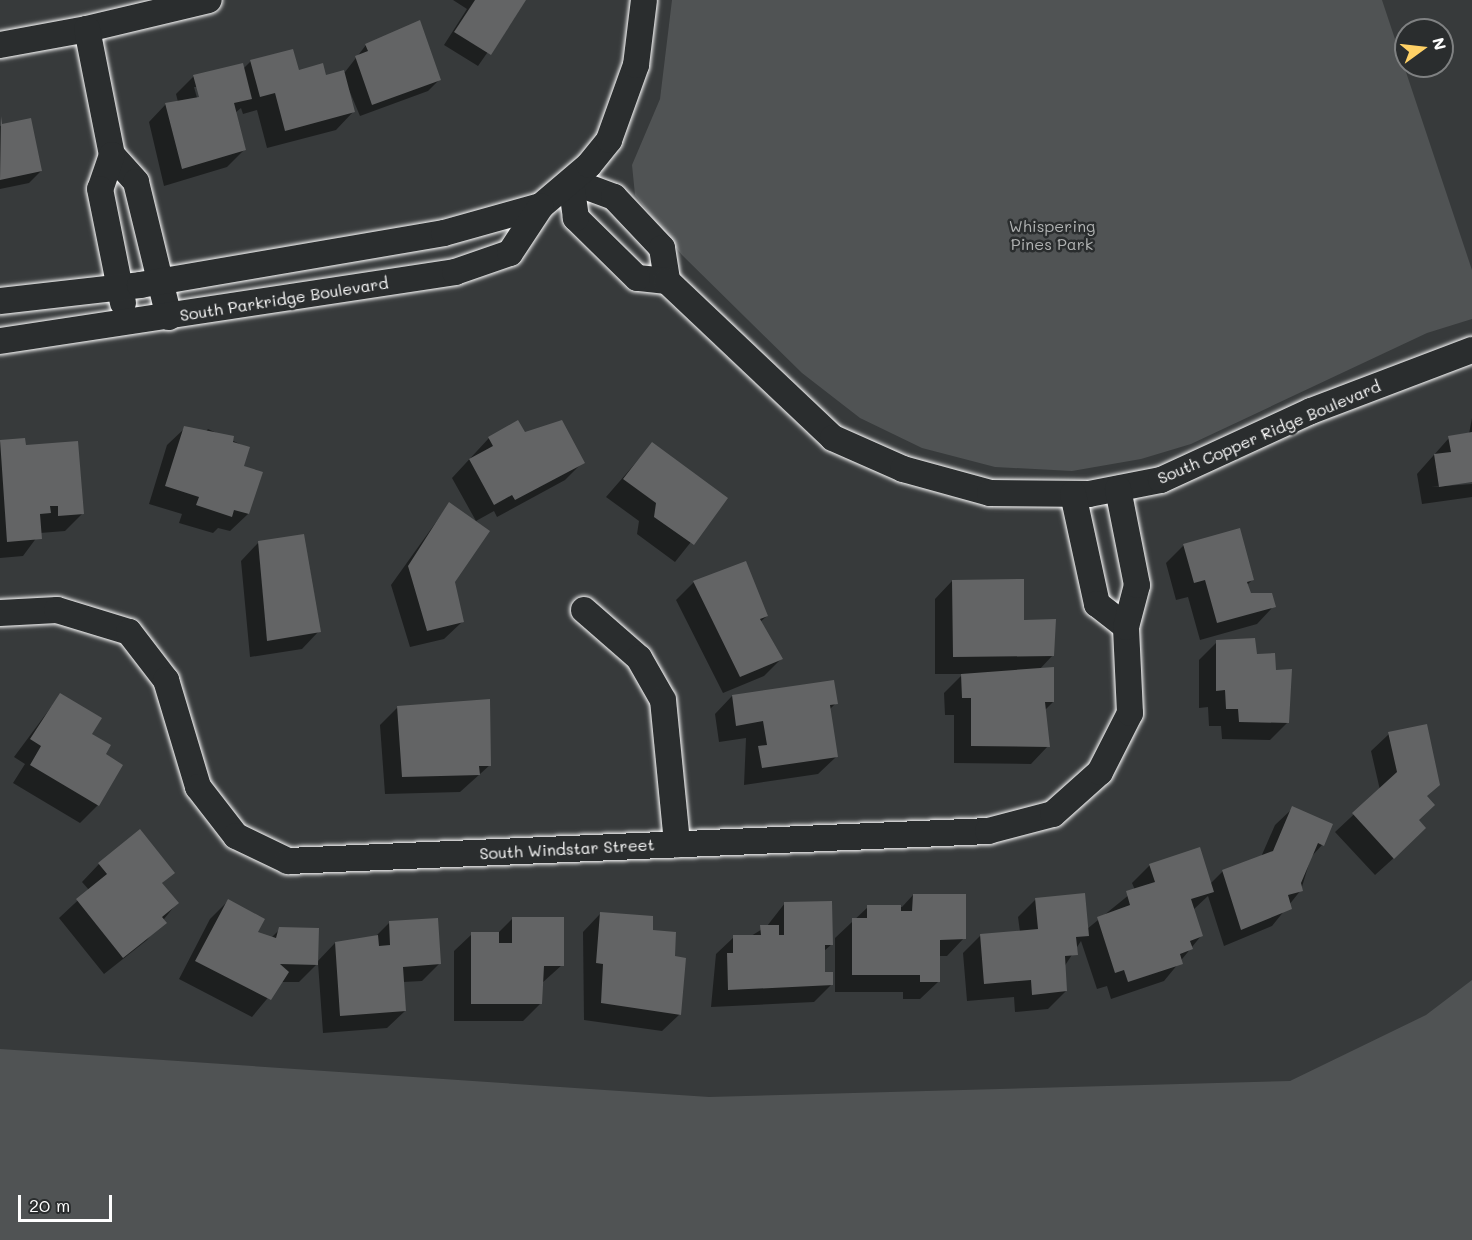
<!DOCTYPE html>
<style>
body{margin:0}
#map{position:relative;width:1472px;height:1240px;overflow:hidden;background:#373a3b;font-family:Mali,sans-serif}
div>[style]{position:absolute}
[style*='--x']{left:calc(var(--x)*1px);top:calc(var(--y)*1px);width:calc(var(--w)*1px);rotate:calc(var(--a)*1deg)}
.green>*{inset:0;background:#505354}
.shadow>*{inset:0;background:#0007}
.building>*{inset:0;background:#636465}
.roads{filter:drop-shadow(0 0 2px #fff) drop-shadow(0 0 2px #fff)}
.street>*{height:26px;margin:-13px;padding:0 13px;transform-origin:13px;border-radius:13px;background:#2a2d2e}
span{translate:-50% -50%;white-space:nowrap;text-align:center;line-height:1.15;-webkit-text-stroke:5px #2a2d2e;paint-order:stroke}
.park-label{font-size:16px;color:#b0b2b2}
.street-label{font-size:16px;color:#fff}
.north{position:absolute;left:1394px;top:18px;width:60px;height:60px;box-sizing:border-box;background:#2a2d2e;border:2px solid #7f8182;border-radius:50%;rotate:75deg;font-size:16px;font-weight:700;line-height:24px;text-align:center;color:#fff}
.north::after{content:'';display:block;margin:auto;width:21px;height:27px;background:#ffd166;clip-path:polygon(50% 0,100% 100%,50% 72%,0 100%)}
.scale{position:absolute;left:18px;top:1195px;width:94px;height:27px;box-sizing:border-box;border:3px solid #fff;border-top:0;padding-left:8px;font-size:18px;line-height:21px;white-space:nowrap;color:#fff;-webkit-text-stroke:4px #2a2d2e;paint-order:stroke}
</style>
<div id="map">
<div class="green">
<div style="clip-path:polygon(672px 0,1382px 0,1472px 270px,1472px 319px,1427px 333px,1191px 444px,1141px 459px,1072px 471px,995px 467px,922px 448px,860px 418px,802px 373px,682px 255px,635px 195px,632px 165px,660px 99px)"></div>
<div style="clip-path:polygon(1472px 980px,1472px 1240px,0 1240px,0 1049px,709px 1097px,1290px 1081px,1426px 1015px)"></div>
</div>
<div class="shadow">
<div style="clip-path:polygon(453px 0,524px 0,478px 66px,444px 45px,467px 9px)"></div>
<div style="clip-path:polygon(evenodd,366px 45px,439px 80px,428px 91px,360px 116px,344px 78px,353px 112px,336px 130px,267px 148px,257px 110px,243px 114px,241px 108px,235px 113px,245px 149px,227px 167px,164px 186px,149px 122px,166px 104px,178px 102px,176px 94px,194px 76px,243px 69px,251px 61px,325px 77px,345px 72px,366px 45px,194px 87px,198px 87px,202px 104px,199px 105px,194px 87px)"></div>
<div style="clip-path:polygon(29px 120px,41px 171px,29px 183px,0 189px,0 126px)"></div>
<div style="clip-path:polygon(1472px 418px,1472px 481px,1431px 487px,1472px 484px,1472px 497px,1422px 504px,1417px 474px,1449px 438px,1469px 434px)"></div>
<div style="clip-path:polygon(185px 428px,204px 434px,208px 429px,248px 448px,242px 467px,248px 514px,230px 531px,218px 528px,213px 533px,179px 523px,182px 514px,149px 504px,167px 445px)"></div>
<div style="clip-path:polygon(525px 434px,583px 462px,565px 480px,497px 517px,494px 511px,476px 521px,452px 478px,489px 438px)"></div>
<div style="clip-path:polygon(24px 439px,24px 447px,83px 513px,65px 531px,40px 533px,23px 556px,0 558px,0 442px)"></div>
<div style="clip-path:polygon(652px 444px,726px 498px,675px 562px,637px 534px,639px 521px,606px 497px)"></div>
<div style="clip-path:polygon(449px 504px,453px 582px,462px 622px,444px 639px,410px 647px,391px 585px)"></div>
<div style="clip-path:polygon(258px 543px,319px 631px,302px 649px,250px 657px,241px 561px)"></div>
<div style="clip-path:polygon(1184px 545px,1252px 580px,1247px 585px,1250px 595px,1274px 606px,1257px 624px,1200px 640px,1188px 597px,1176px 600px,1166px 563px)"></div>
<div style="clip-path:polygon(952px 581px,1023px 621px,1052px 656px,1039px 670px,1053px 702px,1044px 711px,1048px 746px,1031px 764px,954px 763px,954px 715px,945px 715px,944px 693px,963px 674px,935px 674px,935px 599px)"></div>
<div style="clip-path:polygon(694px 582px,767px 616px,760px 622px,781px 659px,764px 676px,723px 693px,676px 600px)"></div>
<div style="clip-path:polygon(1217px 642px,1275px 672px,1288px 722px,1270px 740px,1222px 739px,1221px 726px,1209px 726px,1208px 707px,1199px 708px,1199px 660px)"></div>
<div style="clip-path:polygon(60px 695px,104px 755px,98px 805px,80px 823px,13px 783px,25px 764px,14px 757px)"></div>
<div style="clip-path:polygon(732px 696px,836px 703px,829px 710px,836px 757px,818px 774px,744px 785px,746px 738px,719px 742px,715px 714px)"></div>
<div style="clip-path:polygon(398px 707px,490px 765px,460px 792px,385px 794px,380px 725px)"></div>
<div style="clip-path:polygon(1389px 734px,1426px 797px,1407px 846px,1375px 875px,1335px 832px,1380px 790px,1371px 751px)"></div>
<div style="clip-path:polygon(1293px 808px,1322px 845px,1311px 857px,1301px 890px,1272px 926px,1224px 946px,1208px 896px,1193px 910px,1201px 936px,1164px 981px,1111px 999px,1107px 986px,1097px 989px,1081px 941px,1064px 967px,1066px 991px,1048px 1009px,1015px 1012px,1014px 997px,967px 1001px,963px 953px,980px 936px,1020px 932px,1018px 917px,1036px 899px,1087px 929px,1135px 890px,1132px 883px,1150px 865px,1210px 884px,1223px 871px,1261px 857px,1275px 825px)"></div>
<div style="clip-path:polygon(99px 864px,173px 872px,161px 884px,177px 903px,147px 940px,104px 974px,59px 918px,89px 890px,82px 882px)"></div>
<div style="clip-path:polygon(913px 895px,964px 938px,947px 956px,938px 956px,938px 982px,920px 999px,903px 999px,903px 992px,835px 992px,835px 938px,868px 907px,902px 907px)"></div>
<div style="clip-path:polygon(228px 901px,256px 933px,271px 938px,280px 929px,316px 963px,335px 943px,374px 938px,389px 923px,440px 963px,422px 981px,403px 982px,405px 1011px,387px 1028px,323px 1033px,318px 963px,299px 982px,281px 982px,252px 1017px,179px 979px,210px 919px)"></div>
<div style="clip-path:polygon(785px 903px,832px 944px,823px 952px,823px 973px,831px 985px,814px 1002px,711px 1007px,716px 954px,734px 937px,751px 936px,767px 926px)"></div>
<div style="clip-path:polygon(600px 914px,651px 932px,673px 957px,680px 1014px,662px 1031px,584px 1020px,583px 932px)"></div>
<div style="clip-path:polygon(512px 919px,562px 965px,542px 983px,541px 1003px,523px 1021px,454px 1021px,454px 951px,472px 934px,497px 934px)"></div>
</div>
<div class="building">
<div style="clip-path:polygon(475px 0,526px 0,491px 55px,454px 32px)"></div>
<div style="clip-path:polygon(420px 20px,441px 80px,372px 105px,355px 56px,368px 51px,365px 44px)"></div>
<div style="clip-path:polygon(293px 49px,299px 70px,323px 63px,326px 75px,344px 70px,355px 112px,285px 131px,275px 93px,260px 97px,250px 60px)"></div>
<div style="clip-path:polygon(243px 63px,252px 99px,234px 103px,246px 150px,182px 169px,165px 103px,199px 97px,193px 75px)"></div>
<div style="clip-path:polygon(1px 116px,2px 124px,31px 118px,42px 171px,0 180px)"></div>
<div style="clip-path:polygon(518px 420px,525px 432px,562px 420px,585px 463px,515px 500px,512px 495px,494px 505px,469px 459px,493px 446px,488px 437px)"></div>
<div style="clip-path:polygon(184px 426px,234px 436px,233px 442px,250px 447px,244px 466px,263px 472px,249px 514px,234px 510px,232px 517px,196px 505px,199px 497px,165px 486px)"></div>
<div style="clip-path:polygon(1472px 432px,1472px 482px,1439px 487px,1434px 454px,1451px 452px,1448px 436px)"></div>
<div style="clip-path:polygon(25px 438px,26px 445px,78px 441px,84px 514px,58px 516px,58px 506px,50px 506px,51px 513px,40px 514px,42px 539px,7px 542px,0 440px)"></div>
<div style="clip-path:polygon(652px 442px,728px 498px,694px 545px,654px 517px,656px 503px,623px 479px)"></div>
<div style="clip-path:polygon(449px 502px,490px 531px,455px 582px,464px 622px,427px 631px,408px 566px)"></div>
<div style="clip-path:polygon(1240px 528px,1254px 580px,1247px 582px,1251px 593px,1272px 593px,1276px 607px,1217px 623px,1205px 580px,1194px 583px,1183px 544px)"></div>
<div style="clip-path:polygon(304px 534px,321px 632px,267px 641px,258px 541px)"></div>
<div style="clip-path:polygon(746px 561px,768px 616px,760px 619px,783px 659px,740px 677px,693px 581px)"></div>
<div style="clip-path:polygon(1024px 579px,1024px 620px,1056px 619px,1054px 656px,953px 657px,952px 580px)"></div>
<div style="clip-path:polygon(1255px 638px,1257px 654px,1275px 653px,1276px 670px,1292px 669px,1289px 723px,1239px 722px,1238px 709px,1226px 709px,1225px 690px,1216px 691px,1216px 640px)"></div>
<div style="clip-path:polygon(1054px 667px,1054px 702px,1045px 702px,1050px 747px,971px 746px,971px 698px,962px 698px,961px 674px)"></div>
<div style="clip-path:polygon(834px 680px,838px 704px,830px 705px,838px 757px,762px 768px,758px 746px,767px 745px,763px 721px,736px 726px,732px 695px)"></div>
<div style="clip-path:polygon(60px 693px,102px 718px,92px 734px,111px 745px,106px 754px,123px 765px,99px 806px,30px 765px,41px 746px,30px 739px)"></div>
<div style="clip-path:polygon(490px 699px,491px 766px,479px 766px,480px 775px,402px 777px,397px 706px)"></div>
<div style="clip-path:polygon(1427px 724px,1440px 785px,1427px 796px,1435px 805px,1419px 820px,1426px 828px,1394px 859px,1352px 813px,1397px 772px,1388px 732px)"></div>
<div style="clip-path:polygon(1292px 806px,1333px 824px,1324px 846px,1318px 843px,1301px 883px,1303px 891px,1288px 895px,1292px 909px,1241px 930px,1222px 870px,1273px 851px)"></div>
<div style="clip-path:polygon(140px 829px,175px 873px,162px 883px,179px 903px,162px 917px,167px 923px,123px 958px,76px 899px,107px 874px,98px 863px)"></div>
<div style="clip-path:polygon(1200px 847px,1214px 892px,1191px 899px,1203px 936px,1190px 941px,1193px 949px,1180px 954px,1183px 964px,1128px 982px,1124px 970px,1115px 973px,1097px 917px,1130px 905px,1126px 891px,1155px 882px,1149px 864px)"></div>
<div style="clip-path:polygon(1085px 893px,1089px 936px,1076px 937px,1078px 955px,1065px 956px,1067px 991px,1032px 995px,1031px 980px,984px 984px,980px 934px,1038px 929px,1035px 898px)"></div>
<div style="clip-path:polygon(913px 894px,966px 894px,966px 939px,940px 940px,940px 982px,920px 982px,920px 975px,852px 975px,852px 918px,867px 918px,867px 905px,901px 905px,901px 911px,912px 911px)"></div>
<div style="clip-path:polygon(228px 899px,265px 919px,258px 932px,276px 938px,279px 927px,319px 928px,318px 965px,280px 964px,289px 972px,271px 1000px,195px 961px)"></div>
<div style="clip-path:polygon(832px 901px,833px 945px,825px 945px,825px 972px,833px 972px,833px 985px,728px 990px,727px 953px,733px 953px,733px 935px,761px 935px,760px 925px,779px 925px,779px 935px,784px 935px,784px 902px)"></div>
<div style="clip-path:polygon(600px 912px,653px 916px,653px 930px,676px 932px,675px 956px,686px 958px,681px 1015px,601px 1003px,603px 964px,596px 963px)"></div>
<div style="clip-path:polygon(512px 917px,564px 917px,564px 966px,544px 966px,542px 1004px,471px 1004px,471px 932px,499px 932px,499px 943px,512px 943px)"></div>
<div style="clip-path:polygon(438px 918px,441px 964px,403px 967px,406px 1011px,340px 1016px,335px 942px,378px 935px,379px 946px,390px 945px,389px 921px)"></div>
</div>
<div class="roads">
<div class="street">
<div style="--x:87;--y:29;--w:125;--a:-13.4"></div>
<div style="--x:0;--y:45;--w:88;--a:-10.4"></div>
<div style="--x:87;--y:29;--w:128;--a:78.8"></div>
<div style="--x:112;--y:155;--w:36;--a:48"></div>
<div style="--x:136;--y:182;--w:139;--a:76.3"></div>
<div style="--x:112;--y:155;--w:36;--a:109"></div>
<div style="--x:100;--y:189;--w:116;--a:78.6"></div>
<div style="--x:571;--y:181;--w:46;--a:20.4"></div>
<div style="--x:614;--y:197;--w:70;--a:46.7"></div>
<div style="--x:662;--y:248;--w:33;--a:81"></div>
<div style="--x:667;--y:281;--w:30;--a:-174"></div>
<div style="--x:637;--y:278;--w:86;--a:-135.5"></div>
<div style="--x:576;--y:218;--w:37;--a:-98"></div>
<div style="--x:667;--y:281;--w:228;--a:43.4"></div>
<div style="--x:833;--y:438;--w:77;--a:23.9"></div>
<div style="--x:903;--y:469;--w:90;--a:15.4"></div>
<div style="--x:990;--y:493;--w:99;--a:0.6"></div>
<div style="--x:1089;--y:494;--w:73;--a:-11"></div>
<div style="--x:1161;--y:480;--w:165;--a:-24.7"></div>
<div style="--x:1311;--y:411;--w:172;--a:-20.8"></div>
<div style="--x:0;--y:301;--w:141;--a:-6.5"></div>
<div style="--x:140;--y:285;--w:308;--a:-9.7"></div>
<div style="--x:444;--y:233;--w:101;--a:-15.6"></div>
<div style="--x:541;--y:206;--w:63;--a:-40.5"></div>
<div style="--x:589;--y:165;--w:32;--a:-51"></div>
<div style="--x:609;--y:140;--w:80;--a:-70.2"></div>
<div style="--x:636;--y:65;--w:65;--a:-83"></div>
<div style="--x:0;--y:341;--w:460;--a:-8.6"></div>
<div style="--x:455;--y:272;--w:58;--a:-19.1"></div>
<div style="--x:510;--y:253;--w:56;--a:-56.6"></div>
<div style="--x:1073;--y:494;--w:113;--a:77.7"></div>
<div style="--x:1097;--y:604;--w:37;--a:38"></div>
<div style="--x:584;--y:610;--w:73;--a:41.1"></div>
<div style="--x:639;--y:658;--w:48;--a:60.3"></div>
<div style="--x:663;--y:700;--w:145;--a:84.4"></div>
<div style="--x:0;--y:613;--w:57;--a:-3"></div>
<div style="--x:57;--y:610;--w:75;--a:17"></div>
<div style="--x:129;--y:632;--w:61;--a:52.4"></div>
<div style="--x:166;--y:680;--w:112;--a:73.3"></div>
<div style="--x:198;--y:787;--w:62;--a:52.2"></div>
<div style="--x:236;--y:836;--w:58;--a:25.7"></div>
<div style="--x:288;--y:861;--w:701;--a:-2.45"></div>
<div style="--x:988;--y:831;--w:67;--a:-14.7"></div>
<div style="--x:1053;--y:814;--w:63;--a:-41.8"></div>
<div style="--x:1100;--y:772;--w:66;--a:-63"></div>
<div style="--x:1130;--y:713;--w:86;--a:-92.7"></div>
<div style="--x:1126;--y:627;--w:43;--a:-75.3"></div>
<div style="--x:1137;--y:585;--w:98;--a:-101.2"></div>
</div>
</div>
<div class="park-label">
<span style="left:1052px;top:235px">Whispering<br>Pines Park</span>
</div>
<div class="street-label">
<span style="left:284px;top:299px;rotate:-9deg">South Parkridge Boulevard</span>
<span style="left:1269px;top:432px;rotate:-23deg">South Copper Ridge Boulevard</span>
<span style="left:567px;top:849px;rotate:-3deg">South Windstar Street</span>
</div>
<div class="north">N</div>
<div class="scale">20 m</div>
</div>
